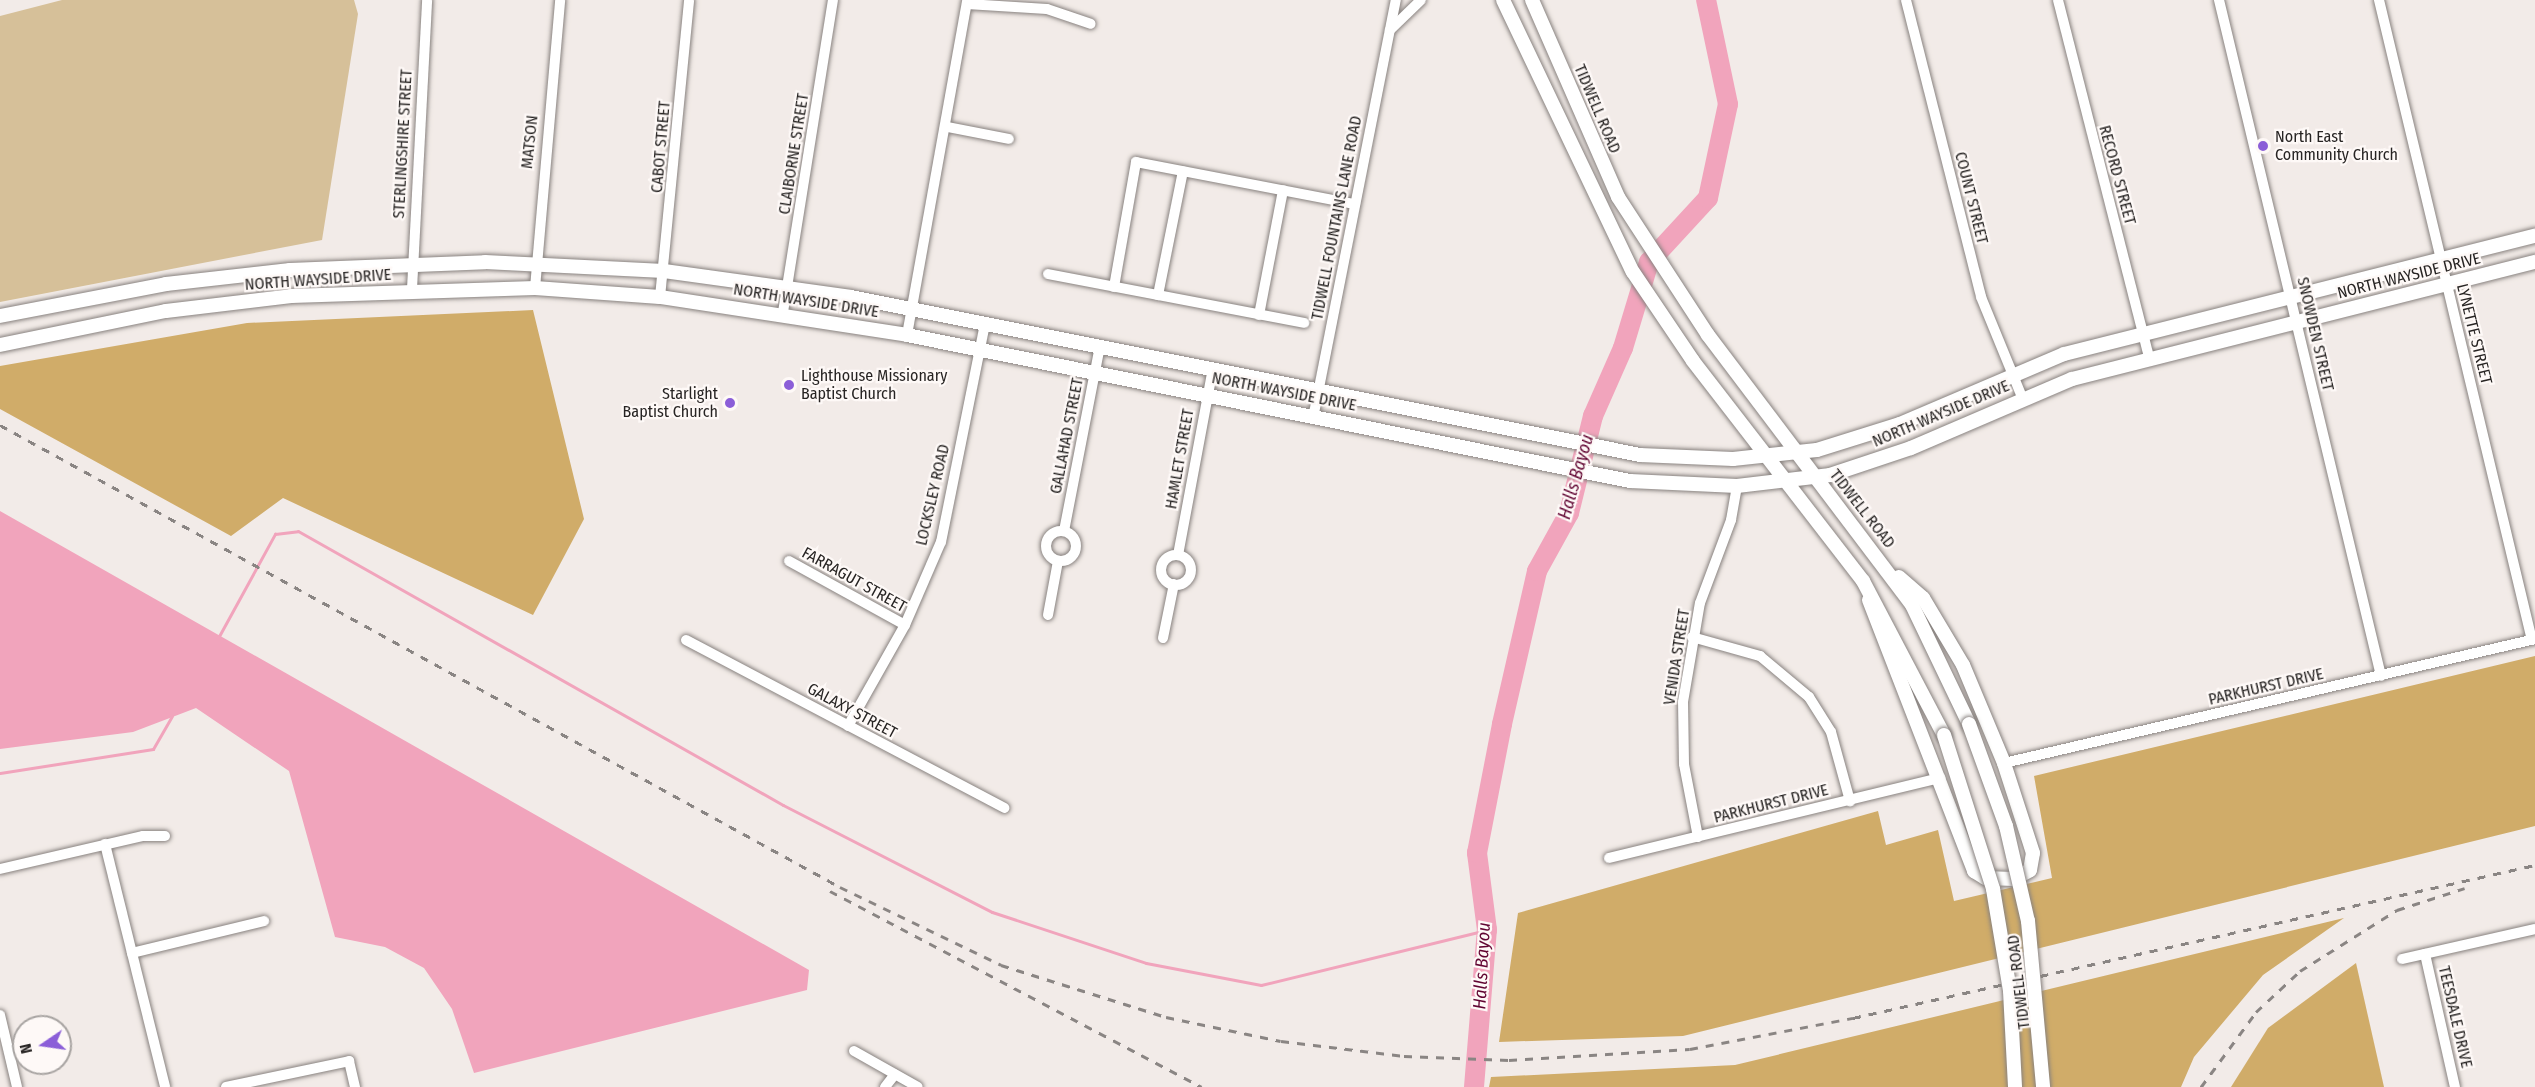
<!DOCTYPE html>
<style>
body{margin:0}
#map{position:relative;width:2535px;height:1087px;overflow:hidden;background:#f2ebe8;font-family:"Fira Sans Condensed",sans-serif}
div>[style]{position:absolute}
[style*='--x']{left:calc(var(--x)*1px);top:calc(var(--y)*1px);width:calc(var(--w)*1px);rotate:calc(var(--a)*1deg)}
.green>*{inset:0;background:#d6c099}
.forest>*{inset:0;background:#d0ac69}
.water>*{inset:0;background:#f1a4bc}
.stream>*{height:3px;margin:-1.5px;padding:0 1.5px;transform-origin:1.5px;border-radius:1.5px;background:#f1a4bc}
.river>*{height:20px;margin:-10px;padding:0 10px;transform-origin:10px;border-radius:10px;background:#f1a4bc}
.roads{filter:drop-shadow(0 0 2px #88827f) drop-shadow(0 0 2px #88827f)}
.street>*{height:10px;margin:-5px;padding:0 5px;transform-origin:5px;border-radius:5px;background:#fff}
.street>.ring{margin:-5px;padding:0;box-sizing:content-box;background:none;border:10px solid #fff;border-radius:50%}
.secondary>*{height:14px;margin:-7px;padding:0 7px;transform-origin:7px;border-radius:7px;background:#fff}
.rail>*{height:3px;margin-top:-1.5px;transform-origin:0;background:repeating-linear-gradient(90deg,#8a8583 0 8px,transparent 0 16px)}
.bridges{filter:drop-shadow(0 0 2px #88827f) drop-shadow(0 0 2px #88827f)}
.secondary-bridge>*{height:14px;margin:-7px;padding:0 7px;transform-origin:7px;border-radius:7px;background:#fff}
.dots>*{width:16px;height:16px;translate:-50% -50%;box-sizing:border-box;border:3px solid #fef9f7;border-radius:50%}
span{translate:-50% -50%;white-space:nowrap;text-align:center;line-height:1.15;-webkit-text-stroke:4.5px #fef9f7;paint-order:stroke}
.street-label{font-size:16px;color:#272423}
.poi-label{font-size:16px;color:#272423}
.left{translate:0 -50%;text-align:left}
.right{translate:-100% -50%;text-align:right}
.water-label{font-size:18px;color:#610532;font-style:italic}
.north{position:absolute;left:12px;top:1015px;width:60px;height:60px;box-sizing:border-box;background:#fef9f7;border:2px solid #a8a4a2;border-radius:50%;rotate:257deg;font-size:16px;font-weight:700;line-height:24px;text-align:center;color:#272423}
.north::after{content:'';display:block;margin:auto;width:21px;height:27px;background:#8b5ed8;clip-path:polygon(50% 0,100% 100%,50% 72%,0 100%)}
</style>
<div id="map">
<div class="green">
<div style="clip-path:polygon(62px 0,354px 0,358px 14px,322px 240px,0 302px,0 16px)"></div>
</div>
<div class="forest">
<div style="clip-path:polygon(533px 310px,584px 519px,533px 615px,283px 498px,231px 536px,0 409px,0 366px,247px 323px)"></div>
<div style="clip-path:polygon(2535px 656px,2535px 826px,1683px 1036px,1499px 1042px,1518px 913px,1878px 811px,1886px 845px,1938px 830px,1954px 901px,2052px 878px,2034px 776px)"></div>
<div style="clip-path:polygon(2344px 918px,2263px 975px,2194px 1057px,2181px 1087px,1489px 1087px,1491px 1077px,1735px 1065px)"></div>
<div style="clip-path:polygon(2356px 963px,2384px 1087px,2231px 1087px,2268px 1028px)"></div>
</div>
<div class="water">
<div style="clip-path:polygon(0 511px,809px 970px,807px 990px,474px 1073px,452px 1009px,424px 968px,385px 947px,335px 937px,289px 771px,196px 708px,133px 732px,0 749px)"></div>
</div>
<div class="stream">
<div style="--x:218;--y:638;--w:119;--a:-61.3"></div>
<div style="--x:275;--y:534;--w:23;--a:-7"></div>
<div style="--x:298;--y:531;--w:557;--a:29.46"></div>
<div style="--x:783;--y:805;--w:235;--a:27.1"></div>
<div style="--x:992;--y:912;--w:162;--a:18.3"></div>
<div style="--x:1146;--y:963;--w:117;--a:10.8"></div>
<div style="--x:1261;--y:985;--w:233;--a:-13.7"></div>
<div style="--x:0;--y:773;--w:155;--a:-8.9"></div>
<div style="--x:153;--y:749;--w:38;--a:-60"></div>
</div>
<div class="river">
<div style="--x:1474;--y:1087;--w:158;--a:-85.3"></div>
<div style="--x:1487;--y:930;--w:78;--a:-97.4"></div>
<div style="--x:1477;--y:853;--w:131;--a:-79"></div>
<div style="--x:1502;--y:724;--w:157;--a:-77.1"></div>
<div style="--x:1537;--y:571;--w:66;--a:-61.1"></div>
<div style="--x:1569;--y:513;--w:100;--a:-76.1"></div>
<div style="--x:1593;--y:416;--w:74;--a:-66.2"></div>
<div style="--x:1623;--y:348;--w:90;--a:-73.2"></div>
<div style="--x:1649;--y:262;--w:87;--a:-47.3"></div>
<div style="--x:1708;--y:198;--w:96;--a:-78"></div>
<div style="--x:1728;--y:104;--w:106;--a:-101.9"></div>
</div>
<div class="roads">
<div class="street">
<div style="--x:1906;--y:0;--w:306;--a:75.8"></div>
<div style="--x:1981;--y:297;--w:108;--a:67.7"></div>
<div style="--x:2058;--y:0;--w:368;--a:75.7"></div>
<div style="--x:2219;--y:0;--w:695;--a:76.52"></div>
<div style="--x:2379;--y:0;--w:658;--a:76.56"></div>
<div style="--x:967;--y:4;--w:80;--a:3.6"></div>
<div style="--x:1047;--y:9;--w:46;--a:18.8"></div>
<div style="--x:1390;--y:30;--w:43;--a:-44.1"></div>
<div style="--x:948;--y:127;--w:62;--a:11.1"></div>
<div style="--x:1048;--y:274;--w:261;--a:10.8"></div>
<div style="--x:1114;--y:287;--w:127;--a:-80"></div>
<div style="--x:1136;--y:162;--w:223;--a:10.9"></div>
<div style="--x:535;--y:288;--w:289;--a:-85"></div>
<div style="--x:412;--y:289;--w:289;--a:-87"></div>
<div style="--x:1158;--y:295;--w:126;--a:-78.6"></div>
<div style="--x:660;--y:297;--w:298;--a:-84.4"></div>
<div style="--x:783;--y:312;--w:316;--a:-80.9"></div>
<div style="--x:1259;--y:315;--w:127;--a:-79.1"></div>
<div style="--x:907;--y:335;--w:340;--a:-79.8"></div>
<div style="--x:1314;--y:413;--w:421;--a:-78.8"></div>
<div class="ring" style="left:1046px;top:531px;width:20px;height:20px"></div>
<div style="--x:1064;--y:531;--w:188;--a:-79"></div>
<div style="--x:1178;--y:555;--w:190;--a:-79.4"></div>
<div class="ring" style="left:1161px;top:555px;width:20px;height:20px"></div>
<div style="--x:789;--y:561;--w:132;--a:28.9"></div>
<div style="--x:1048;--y:615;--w:55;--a:-79.5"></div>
<div style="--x:1692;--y:637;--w:71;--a:15.6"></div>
<div style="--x:1760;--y:656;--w:64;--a:39.9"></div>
<div style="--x:1809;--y:697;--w:41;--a:57.8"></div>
<div style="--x:1831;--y:732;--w:72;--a:74.6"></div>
<div style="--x:1163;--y:638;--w:55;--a:-78.5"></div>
<div style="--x:686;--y:640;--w:360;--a:27.8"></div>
<div style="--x:848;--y:726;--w:116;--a:-60.6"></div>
<div style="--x:905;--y:625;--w:90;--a:-66.6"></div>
<div style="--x:941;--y:542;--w:222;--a:-78.6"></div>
<div style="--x:2004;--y:763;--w:545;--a:-13.14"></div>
<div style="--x:1698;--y:837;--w:74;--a:-100.9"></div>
<div style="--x:1684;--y:764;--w:62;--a:-90.9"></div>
<div style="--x:1683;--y:702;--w:100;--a:-80.3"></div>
<div style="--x:1700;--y:603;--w:89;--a:-69.5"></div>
<div style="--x:1731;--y:520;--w:35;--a:-80"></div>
<div style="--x:105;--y:844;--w:250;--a:76.1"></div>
<div style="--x:1609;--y:858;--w:341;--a:-13.6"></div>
<div style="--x:0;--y:869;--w:147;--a:-13"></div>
<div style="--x:143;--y:836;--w:22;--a:0"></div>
<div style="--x:132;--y:953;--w:136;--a:-13.6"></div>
<div style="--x:2425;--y:954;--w:136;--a:77.3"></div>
<div style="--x:2402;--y:959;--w:136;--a:-12.7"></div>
<div style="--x:0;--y:1015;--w:74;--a:76.7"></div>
<div style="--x:854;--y:1051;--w:73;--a:29.4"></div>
<div style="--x:226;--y:1087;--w:126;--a:-11.9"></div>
<div style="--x:349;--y:1061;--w:27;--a:77"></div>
<div style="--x:885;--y:1087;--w:16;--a:-52"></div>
</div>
<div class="secondary">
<div style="--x:1503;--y:0;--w:301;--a:64.5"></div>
<div style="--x:1633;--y:272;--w:107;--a:56"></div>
<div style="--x:1693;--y:361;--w:278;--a:52.3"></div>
<div style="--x:1863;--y:581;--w:174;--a:62.3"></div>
<div style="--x:1532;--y:0;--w:215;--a:66.4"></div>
<div style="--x:1618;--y:197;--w:165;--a:56.9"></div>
<div style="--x:1708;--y:335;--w:338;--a:52.9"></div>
<div style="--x:1912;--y:605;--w:132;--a:64.4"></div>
<div style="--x:0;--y:316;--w:169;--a:-10.9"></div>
<div style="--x:166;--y:284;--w:125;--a:-6.4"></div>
<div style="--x:290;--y:270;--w:195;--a:-2.3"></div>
<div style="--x:485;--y:262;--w:179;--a:2.9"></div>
<div style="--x:664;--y:271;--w:189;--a:7.9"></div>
<div style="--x:851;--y:297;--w:805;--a:11.32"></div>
<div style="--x:1640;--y:455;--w:93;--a:2.5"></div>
<div style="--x:1733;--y:459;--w:84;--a:-6.1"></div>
<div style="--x:1817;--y:450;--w:87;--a:-17.4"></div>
<div style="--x:1900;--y:424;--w:178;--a:-23.1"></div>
<div style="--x:2064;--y:354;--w:486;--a:-14.1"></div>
<div style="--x:0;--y:345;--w:169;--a:-11.6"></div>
<div style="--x:166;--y:311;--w:126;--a:-6.8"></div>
<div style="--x:291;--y:296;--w:244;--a:-1.9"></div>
<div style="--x:535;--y:288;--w:125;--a:4.1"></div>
<div style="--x:660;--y:297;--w:250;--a:8.7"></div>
<div style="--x:907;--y:335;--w:738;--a:11.42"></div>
<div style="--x:1630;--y:481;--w:107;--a:2.7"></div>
<div style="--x:1737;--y:486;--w:94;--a:-6.7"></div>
<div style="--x:1830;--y:475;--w:85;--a:-18.4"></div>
<div style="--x:1911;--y:448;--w:175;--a:-23.2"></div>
<div style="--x:2072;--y:379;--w:478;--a:-14.2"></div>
<div style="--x:1869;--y:600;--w:291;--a:68.8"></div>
<div style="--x:1974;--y:871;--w:13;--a:32"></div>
<div style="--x:1985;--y:878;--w:29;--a:2"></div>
<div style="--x:2014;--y:879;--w:18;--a:-29"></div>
<div style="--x:2030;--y:870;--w:17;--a:-80"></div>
<div style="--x:2033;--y:853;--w:95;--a:-107.9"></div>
<div style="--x:2004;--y:763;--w:106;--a:-112.7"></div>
<div style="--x:1963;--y:665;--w:78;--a:-120.8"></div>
<div style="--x:1923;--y:598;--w:32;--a:-139"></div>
</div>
</div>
<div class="rail">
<div style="--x:0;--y:425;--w:959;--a:28.81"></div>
<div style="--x:840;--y:887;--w:179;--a:25.8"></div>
<div style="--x:1001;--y:965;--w:173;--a:17.5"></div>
<div style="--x:1166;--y:1017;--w:117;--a:11.8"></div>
<div style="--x:1281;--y:1041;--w:124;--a:7"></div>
<div style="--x:1404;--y:1056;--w:105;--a:2.2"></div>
<div style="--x:1509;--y:1060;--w:181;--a:-3.5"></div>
<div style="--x:1690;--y:1049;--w:166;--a:-10.8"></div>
<div style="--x:1853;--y:1018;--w:699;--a:-12.64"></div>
<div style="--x:830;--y:891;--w:420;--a:27.8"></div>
<div style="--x:2201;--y:1087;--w:93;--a:-53.7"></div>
<div style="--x:2256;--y:1012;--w:60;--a:-43"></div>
<div style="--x:2300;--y:971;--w:115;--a:-32.2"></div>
<div style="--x:2397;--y:910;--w:71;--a:-17.9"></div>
</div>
<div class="bridges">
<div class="secondary-bridge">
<div style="--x:1969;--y:724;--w:109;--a:70.1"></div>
<div style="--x:2006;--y:826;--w:98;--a:77"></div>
<div style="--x:2028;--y:921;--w:167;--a:84.8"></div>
<div style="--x:1944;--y:735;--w:162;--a:72.3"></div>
<div style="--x:1993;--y:889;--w:103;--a:80.5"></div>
<div style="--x:2010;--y:991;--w:96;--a:87"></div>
</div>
</div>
<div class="dots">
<div style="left:2263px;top:146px;background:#8b5ed8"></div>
<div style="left:789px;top:385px;background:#8b5ed8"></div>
<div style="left:730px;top:403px;background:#8b5ed8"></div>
</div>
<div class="street-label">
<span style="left:1597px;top:109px;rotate:67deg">TIDWELL ROAD</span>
<span style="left:530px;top:142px;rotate:-84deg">MATSON</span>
<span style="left:403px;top:144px;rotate:-87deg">STERLINGSHIRE STREET</span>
<span style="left:661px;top:147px;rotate:-85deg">CABOT STREET</span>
<span style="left:794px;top:154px;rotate:-81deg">CLAIBORNE STREET</span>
<span style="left:2117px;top:175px;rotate:75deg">RECORD STREET</span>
<span style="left:1971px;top:198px;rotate:76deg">COUNT STREET</span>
<span style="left:1337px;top:218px;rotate:-79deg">TIDWELL FOUNTAINS LANE ROAD</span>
<span style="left:2409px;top:276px;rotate:-14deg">NORTH WAYSIDE DRIVE</span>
<span style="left:318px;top:280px;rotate:-4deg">NORTH WAYSIDE DRIVE</span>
<span style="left:806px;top:301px;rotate:9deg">NORTH WAYSIDE DRIVE</span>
<span style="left:2315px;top:334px;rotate:77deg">SNOWDEN STREET</span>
<span style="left:2474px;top:334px;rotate:76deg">LYNETTE STREET</span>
<span style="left:1284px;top:392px;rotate:11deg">NORTH WAYSIDE DRIVE</span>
<span style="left:1941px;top:414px;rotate:-23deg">NORTH WAYSIDE DRIVE</span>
<span style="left:1067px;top:436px;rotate:-79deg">GALLAHAD STREET</span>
<span style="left:1180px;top:459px;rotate:-80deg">HAMLET STREET</span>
<span style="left:933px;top:495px;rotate:-77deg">LOCKSLEY ROAD</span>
<span style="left:1862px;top:509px;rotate:52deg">TIDWELL ROAD</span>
<span style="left:854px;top:580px;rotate:29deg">FARRAGUT STREET</span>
<span style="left:1677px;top:657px;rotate:-81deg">VENIDA STREET</span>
<span style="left:2266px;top:687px;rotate:-13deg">PARKHURST DRIVE</span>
<span style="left:852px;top:711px;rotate:28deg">GALAXY STREET</span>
<span style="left:1771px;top:804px;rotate:-14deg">PARKHURST DRIVE</span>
<span style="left:2019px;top:982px;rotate:-97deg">TIDWELL ROAD</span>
<span style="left:2455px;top:1017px;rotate:77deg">TEESDALE DRIVE</span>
</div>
<div class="poi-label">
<span class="left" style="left:2275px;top:146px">North East<br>Community Church</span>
<span class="left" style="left:801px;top:385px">Lighthouse Missionary<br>Baptist Church</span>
<span class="right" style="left:718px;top:403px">Starlight<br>Baptist Church</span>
</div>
<div class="water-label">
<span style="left:1576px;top:477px;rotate:-74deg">Halls Bayou</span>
<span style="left:1482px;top:966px;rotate:-87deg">Halls Bayou</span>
</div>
<div class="north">N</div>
</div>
